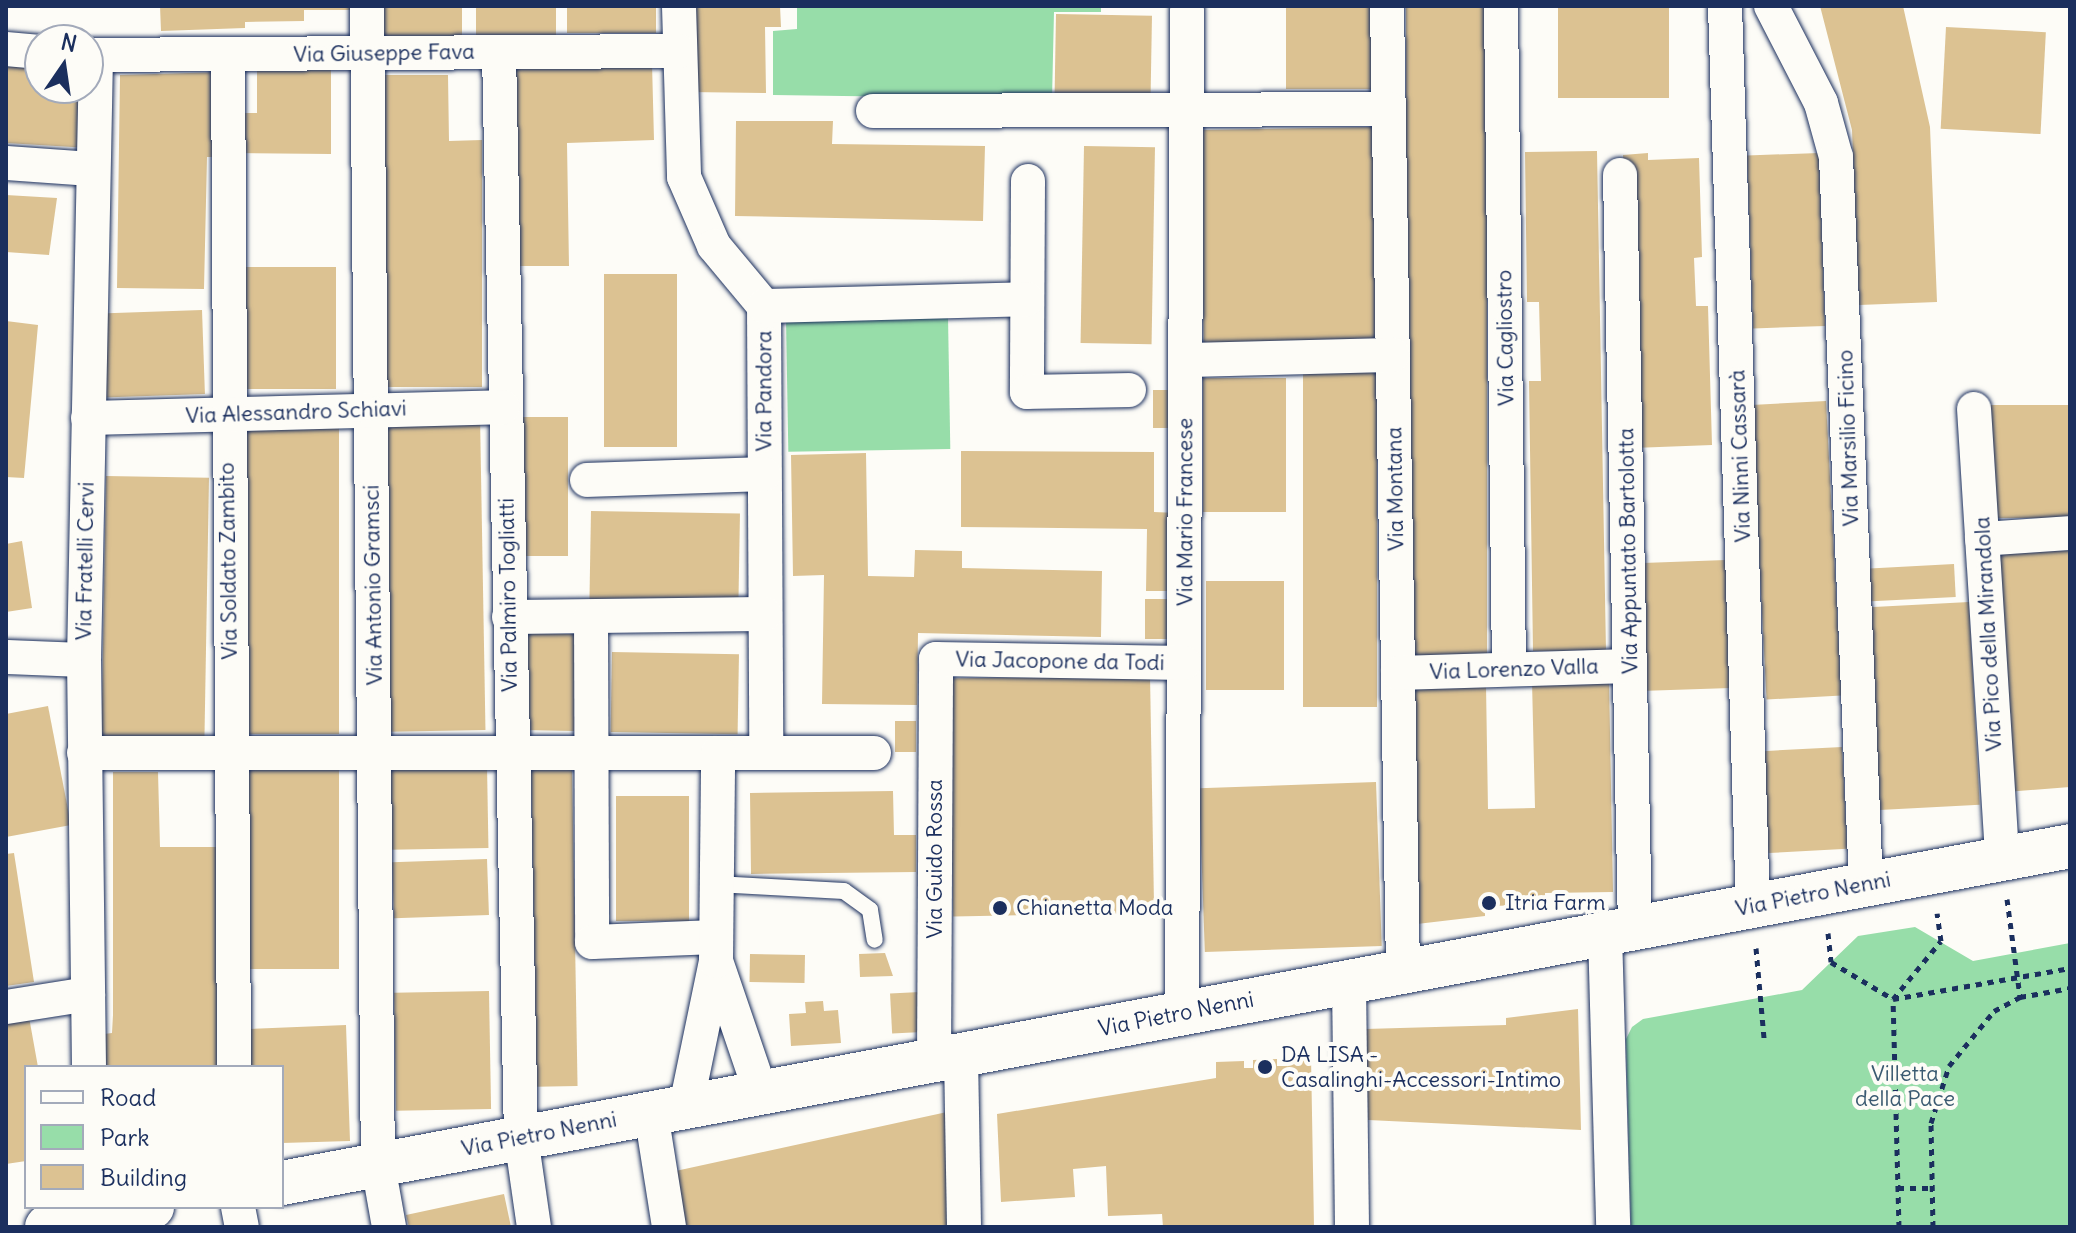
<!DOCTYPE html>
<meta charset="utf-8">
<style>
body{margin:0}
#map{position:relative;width:2076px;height:1233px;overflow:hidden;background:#fdfcf7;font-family:Delius,sans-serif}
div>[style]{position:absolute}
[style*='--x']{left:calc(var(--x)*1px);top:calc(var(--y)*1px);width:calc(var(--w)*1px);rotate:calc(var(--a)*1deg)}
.green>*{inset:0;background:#97dda9;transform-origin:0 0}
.building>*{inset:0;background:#dcc292;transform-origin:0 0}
.path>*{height:5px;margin-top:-2.5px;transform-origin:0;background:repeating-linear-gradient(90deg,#1b2f5e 0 6px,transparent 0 12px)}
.roads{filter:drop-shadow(0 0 2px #1b2f5e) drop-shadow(0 0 2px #1b2f5e)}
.lane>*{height:16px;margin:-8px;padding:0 8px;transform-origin:8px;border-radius:8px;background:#fdfcf7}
.street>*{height:34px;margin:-17px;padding:0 17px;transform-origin:17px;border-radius:17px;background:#fdfcf7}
.secondary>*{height:44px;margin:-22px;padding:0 22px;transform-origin:22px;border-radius:22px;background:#fdfcf7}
.dots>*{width:22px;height:22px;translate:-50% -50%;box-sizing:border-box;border:4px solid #fdfcf7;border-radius:50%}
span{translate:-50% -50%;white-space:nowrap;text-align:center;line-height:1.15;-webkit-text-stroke:8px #fdfcf7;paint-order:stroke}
.street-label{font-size:22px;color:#1b2f5e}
.poi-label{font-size:22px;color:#1b2f5e}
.left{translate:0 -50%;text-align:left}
.park-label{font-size:22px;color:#3a5a71}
.frame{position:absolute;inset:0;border:8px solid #1b2f5e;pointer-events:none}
.legend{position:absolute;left:24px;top:1065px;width:260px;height:144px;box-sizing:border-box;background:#fdfcf7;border:2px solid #a3aaba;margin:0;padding:10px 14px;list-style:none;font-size:24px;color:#1b2f5e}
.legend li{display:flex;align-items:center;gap:16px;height:40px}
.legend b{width:40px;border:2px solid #a3aaba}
.north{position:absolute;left:24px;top:24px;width:80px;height:80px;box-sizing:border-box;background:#fdfcf7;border:2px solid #a3aaba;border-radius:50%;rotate:13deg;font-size:22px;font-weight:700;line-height:32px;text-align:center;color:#1b2f5e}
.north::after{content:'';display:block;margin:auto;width:28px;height:36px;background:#1b2f5e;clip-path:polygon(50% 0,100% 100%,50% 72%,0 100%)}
</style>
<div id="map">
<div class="green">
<div style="clip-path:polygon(797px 6px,1101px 6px,1101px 12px,1054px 12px,1052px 99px,773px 95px,773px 31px,797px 29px)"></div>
<div style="left:948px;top:317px;width:132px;height:162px;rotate:89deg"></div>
<div style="clip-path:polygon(1915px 927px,1973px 961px,2070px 943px,2070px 1227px,1631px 1227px,1626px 1039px,1632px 1027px,1643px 1019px,1802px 990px,1858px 936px)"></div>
</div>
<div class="building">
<div style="clip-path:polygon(160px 6px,358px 6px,358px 10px,304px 10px,304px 21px,245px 22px,245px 28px,161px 31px)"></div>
<div style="left:377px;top:6px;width:85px;height:35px"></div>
<div style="left:476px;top:6px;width:80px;height:30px"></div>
<div style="left:567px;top:6px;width:89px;height:27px"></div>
<div style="clip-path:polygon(687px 6px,780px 6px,781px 27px,765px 27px,766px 93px,688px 92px)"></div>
<div style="left:1286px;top:6px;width:87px;height:83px"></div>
<div style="left:1406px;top:6px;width:81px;height:652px"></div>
<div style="left:1558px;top:6px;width:111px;height:92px"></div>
<div style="clip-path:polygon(1820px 6px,1903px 6px,1930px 127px,1937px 302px,1859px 305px,1852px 130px)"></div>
<div style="left:1056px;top:14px;width:96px;height:83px;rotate:1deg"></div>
<div style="left:1946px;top:27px;width:100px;height:102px;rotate:3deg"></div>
<div style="clip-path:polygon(652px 63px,654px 140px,567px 143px,569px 266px,518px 266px,515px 64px)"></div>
<div style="clip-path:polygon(6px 66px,40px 68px,40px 88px,90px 88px,89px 148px,6px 143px)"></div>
<div style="clip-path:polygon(257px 68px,331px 69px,331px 154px,234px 153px,235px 113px,257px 113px)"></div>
<div style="clip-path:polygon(223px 72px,222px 157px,207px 157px,204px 289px,117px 288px,120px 75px)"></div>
<div style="clip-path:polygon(379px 75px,448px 75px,449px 141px,482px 140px,482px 387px,382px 387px)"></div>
<div style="clip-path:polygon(736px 121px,833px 121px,832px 144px,985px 146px,983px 221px,735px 216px)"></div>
<div style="left:1374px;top:127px;width:213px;height:174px;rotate:89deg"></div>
<div style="left:1084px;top:146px;width:71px;height:197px;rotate:1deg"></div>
<div style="clip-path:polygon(1597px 151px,1606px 651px,1533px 651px,1529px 381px,1541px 381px,1539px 302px,1527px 302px,1525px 152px)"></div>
<div style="clip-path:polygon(1648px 153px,1648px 160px,1699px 158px,1702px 257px,1694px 258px,1696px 306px,1708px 306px,1712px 445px,1633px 448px,1623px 155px)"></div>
<div style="left:1819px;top:153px;width:173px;height:72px;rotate:88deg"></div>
<div style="clip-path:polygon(6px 195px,57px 198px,49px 255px,6px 252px)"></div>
<div style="left:336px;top:267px;width:122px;height:100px;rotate:90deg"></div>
<div style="left:604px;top:274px;width:73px;height:173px"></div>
<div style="left:202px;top:310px;width:84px;height:102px;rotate:88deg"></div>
<div style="clip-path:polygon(6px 321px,38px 325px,24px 478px,6px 477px)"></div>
<div style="left:1377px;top:369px;width:338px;height:74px;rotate:90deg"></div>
<div style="left:1203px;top:378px;width:83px;height:134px"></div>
<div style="left:1153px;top:390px;width:25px;height:38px"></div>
<div style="left:1826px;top:401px;width:295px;height:75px;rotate:87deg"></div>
<div style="left:2070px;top:405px;width:113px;height:90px;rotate:90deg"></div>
<div style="left:480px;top:416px;width:314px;height:96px;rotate:89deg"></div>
<div style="left:518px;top:417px;width:50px;height:139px"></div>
<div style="left:339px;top:421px;width:313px;height:99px;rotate:90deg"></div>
<div style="clip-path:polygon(961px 451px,1154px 452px,1154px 512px,1178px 513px,1178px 591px,1146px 591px,1147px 529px,961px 527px)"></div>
<div style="clip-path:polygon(866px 453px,868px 576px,914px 577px,915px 550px,962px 551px,962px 568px,1102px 571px,1101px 637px,918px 633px,917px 705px,822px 704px,824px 575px,793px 576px,791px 455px)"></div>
<div style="left:106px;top:476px;width:103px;height:261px;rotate:1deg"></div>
<div style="left:591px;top:511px;width:149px;height:89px;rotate:1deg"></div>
<div style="clip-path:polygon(22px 541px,32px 608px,6px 612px,6px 544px)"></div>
<div style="clip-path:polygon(2070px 543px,2070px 787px,2006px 792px,1988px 549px)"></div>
<div style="left:1726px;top:560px;width:128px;height:90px;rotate:88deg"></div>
<div style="left:1954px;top:564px;width:33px;height:89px;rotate:87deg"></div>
<div style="left:1206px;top:581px;width:78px;height:109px"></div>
<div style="left:1145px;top:599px;width:26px;height:40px"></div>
<div style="left:1969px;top:602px;width:203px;height:105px;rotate:87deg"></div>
<div style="left:524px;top:633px;width:52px;height:97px;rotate:1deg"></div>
<div style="left:612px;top:652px;width:127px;height:80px;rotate:1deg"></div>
<div style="left:1150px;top:675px;width:238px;height:201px;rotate:89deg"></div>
<div style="clip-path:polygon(1609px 680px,1613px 892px,1545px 893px,1545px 905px,1485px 906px,1485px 916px,1417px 924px,1413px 686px,1486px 685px,1488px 809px,1535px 808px,1532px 681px)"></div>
<div style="clip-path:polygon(48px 706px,71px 825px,6px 837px,6px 714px)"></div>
<div style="left:895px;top:721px;width:21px;height:31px"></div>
<div style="left:1842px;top:747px;width:102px;height:79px;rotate:87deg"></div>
<div style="left:249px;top:764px;width:90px;height:205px"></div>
<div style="left:487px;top:765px;width:83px;height:99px;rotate:89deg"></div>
<div style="left:572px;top:768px;width:318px;height:41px;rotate:89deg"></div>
<div style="clip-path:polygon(113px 772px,158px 772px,160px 847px,217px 847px,219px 1067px,104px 1067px,104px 1034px,112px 1033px,113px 1015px)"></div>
<div style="left:1376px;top:782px;width:164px;height:177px;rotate:88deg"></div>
<div style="clip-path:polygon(893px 791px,894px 835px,916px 835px,916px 872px,751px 874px,750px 793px)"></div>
<div style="left:689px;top:796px;width:125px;height:73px;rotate:90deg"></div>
<div style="clip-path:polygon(14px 853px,34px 982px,6px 986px,6px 854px)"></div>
<div style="left:487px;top:859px;width:56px;height:95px;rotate:88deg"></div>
<div style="clip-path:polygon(885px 953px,893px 976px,860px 977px,859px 954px)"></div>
<div style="left:750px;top:954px;width:55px;height:28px;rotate:1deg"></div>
<div style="left:489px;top:991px;width:118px;height:95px;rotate:89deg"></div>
<div style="left:920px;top:992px;width:40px;height:30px;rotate:87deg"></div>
<div style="clip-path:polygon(823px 1001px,824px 1011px,838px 1010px,841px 1043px,791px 1046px,789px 1014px,806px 1013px,805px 1002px)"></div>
<div style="clip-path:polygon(1578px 1009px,1581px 1130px,1368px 1120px,1365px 1029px,1506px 1025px,1506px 1018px)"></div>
<div style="clip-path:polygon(29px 1017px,38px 1067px,26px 1067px,26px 1161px,6px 1164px,6px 1021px)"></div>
<div style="clip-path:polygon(346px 1025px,350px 1141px,282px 1143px,282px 1067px,250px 1067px,249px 1029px)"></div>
<div style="clip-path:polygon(1311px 1057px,1314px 1227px,1163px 1227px,1162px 1214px,1108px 1216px,1106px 1166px,1073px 1169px,1075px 1197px,1001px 1202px,997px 1114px,1216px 1078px,1216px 1062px,1244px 1061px,1244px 1068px,1253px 1068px,1253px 1060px,1277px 1059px,1277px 1066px,1286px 1066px,1286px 1059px)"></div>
<div style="clip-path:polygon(947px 1112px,947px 1227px,683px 1227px,671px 1172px)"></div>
<div style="clip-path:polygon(504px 1194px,511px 1227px,409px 1227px,406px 1215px)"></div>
</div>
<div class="path">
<div style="--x:2007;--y:899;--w:99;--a:82.4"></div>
<div style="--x:1828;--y:933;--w:29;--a:84"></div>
<div style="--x:1831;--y:962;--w:72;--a:30.8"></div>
<div style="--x:1893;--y:999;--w:180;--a:-9.9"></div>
<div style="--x:1756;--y:948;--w:90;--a:84.9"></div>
<div style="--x:1898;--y:1188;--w:34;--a:0"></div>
<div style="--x:1899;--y:1227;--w:228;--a:-91.5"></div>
<div style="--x:1893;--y:999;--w:75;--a:-50.4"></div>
<div style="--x:1941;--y:941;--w:28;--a:-98"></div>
<div style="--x:1933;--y:1227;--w:104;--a:-91.1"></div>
<div style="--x:1931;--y:1123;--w:60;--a:-72.5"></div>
<div style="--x:1949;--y:1066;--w:71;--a:-50.7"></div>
<div style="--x:1994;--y:1011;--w:30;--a:-28"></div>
<div style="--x:2020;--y:997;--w:51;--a:-10.2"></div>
</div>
<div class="roads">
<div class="lane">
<div style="--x:716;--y:884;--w:128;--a:3.1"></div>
<div style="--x:844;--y:891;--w:32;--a:36"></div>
<div style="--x:870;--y:910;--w:30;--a:81"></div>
</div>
<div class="street">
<div style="--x:367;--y:6;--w:1159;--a:89.46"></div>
<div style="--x:378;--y:1165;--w:63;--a:79.9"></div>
<div style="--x:679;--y:6;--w:171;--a:88.3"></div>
<div style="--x:684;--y:177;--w:75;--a:66.5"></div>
<div style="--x:714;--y:246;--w:78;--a:50.2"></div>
<div style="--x:764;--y:306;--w:447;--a:89.7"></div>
<div style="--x:1387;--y:6;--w:965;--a:89.05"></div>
<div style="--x:1501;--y:6;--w:663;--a:89.31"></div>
<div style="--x:1725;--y:6;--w:900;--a:88.22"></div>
<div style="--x:1771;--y:6;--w:109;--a:62.7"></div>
<div style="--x:1821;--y:103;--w:56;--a:74.5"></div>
<div style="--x:1836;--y:157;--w:728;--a:87.64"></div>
<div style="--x:6;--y:49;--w:34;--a:5"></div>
<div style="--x:499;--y:52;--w:1085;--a:88.84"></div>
<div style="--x:521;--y:1137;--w:91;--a:81.8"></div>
<div style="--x:228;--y:54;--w:1013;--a:89.66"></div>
<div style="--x:88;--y:55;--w:591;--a:-0.39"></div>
<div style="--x:873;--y:111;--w:516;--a:-0.22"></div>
<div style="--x:6;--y:163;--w:86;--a:4"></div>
<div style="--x:1620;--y:175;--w:753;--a:88.86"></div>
<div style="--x:1028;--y:181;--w:211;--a:90.3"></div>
<div style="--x:1027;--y:392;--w:102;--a:-1.1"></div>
<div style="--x:764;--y:306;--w:263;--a:-1.5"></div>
<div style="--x:1186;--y:360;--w:207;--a:-1.4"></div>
<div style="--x:1974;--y:409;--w:451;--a:86.4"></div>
<div style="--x:88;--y:418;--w:415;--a:-1.5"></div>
<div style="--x:587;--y:480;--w:177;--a:-1.9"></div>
<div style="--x:1982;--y:539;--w:88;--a:-3.9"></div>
<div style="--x:509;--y:617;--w:256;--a:-0.7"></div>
<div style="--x:591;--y:617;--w:325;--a:89.8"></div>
<div style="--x:592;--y:942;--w:124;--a:-2.3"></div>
<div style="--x:6;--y:657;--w:78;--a:2.2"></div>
<div style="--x:1398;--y:673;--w:232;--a:-1.7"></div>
<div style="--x:84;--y:753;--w:790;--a:0"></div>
<div style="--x:1605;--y:933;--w:294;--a:88.4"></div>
<div style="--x:716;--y:961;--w:139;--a:71.2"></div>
<div style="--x:1349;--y:982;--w:245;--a:89.3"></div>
<div style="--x:6;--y:1007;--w:83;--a:-9"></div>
<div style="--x:1182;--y:1013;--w:1003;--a:-89.71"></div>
<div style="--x:961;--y:1055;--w:172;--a:89"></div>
<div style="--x:934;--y:1060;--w:401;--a:-89.7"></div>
<div style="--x:936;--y:659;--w:248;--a:0.9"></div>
<div style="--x:89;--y:1067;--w:407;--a:-90.7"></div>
<div style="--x:84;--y:660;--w:604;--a:-88.86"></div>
<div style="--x:686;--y:1106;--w:148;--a:-78.3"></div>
<div style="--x:716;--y:961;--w:208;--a:-89.4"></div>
<div style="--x:651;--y:1113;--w:115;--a:81"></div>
<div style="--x:238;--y:1207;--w:20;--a:79"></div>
</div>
<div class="secondary">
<div style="--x:282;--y:1183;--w:1819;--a:-10.67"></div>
<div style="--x:47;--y:1227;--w:107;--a:-10.8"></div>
</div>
</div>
<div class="dots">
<div style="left:1489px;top:903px;background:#1b2f5e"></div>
<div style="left:1000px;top:908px;background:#1b2f5e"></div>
<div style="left:1265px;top:1067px;background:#1b2f5e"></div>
</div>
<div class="street-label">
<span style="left:384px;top:53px;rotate:-1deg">Via Giuseppe Fava</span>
<span style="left:1505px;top:338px;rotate:-91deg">Via Cagliostro</span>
<span style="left:764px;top:391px;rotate:-90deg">Via Pandora</span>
<span style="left:296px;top:412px;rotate:-2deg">Via Alessandro Schiavi</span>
<span style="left:1848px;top:438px;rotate:-92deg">Via Marsilio Ficino</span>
<span style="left:1740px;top:456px;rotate:-92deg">Via Ninni Cassarà</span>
<span style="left:1395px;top:489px;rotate:-91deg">Via Montana</span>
<span style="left:1185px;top:512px;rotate:-90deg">Via Mario Francese</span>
<span style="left:1628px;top:551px;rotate:-91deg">Via Appuntato Bartolotta</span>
<span style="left:85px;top:561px;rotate:-89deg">Via Fratelli Cervi</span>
<span style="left:228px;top:561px;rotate:-91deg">Via Soldato Zambito</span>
<span style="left:373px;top:585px;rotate:-91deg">Via Antonio Gramsci</span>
<span style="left:508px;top:595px;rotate:-91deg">Via Palmiro Togliatti</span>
<span style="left:1988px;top:634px;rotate:-93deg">Via Pico della Mirandola</span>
<span style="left:1060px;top:661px;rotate:1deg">Via Jacopone da Todi</span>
<span style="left:1514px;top:669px;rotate:-2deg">Via Lorenzo Valla</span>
<span style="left:935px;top:859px;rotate:-90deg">Via Guido Rossa</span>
<span style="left:1813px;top:894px;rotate:-11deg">Via Pietro Nenni</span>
<span style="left:1176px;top:1014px;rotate:-11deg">Via Pietro Nenni</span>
<span style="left:539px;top:1134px;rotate:-11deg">Via Pietro Nenni</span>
</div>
<div class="poi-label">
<span class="left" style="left:1505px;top:903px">Itria Farm</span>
<span class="left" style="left:1016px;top:908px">Chianetta Moda</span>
<span class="left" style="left:1281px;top:1067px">DA LISA -<br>Casalinghi-Accessori-Intimo</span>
</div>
<div class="park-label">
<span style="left:1905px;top:1086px">Villetta<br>della Pace</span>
</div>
<div class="frame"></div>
<ul class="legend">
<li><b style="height:10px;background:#fdfcf7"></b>Road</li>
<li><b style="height:22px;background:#97dda9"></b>Park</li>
<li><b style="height:22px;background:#dcc292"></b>Building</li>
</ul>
<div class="north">N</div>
</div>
